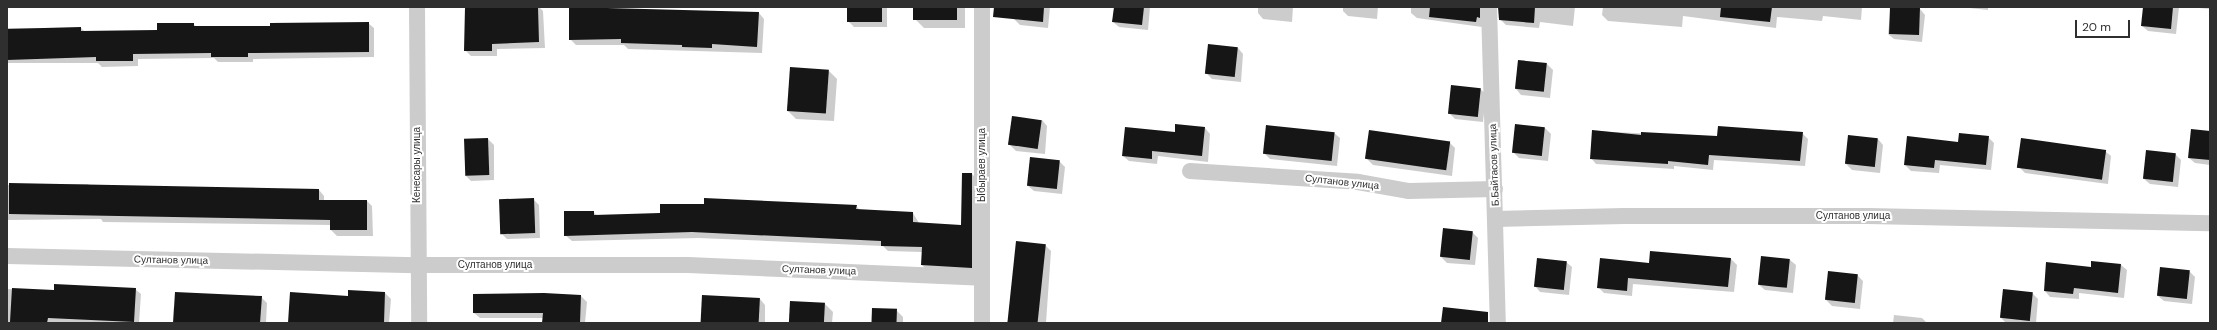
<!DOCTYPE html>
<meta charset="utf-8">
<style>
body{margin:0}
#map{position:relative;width:2217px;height:330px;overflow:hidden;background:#fff;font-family:"DM Sans",sans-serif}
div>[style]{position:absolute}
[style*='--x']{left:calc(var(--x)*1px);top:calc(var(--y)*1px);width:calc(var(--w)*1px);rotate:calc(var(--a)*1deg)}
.shadow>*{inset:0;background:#0003}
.building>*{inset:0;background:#161616;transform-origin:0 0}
.street>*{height:16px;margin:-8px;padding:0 8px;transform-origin:8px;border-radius:8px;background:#ccc}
span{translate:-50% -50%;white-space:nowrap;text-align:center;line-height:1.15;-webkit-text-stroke:4px #fff;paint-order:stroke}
.street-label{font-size:10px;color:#2f2f2f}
.frame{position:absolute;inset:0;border:8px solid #2f2f2f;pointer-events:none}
.scale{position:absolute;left:2075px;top:20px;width:55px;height:18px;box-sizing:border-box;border:2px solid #2f2f2f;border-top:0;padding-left:5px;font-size:12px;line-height:14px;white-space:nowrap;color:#2f2f2f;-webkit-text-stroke:3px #fff;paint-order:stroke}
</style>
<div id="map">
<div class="shadow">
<div style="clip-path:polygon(514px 7px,539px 7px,543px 11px,545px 48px,497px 49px,497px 56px,471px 56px,465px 50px)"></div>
<div style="clip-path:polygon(848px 7px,887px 7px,887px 27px,854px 27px,848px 21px)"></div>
<div style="clip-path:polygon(916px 7px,965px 7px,965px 28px,924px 28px,916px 20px)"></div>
<div style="clip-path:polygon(1015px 7px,1050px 7px,1048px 28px,1020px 25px,1014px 19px)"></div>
<div style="clip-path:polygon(1115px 7px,1150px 7px,1148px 30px,1119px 27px,1113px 22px)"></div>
<div style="clip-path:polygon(1258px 7px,1293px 7px,1292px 22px,1263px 19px,1258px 13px)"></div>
<div style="clip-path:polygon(1343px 7px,1378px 7px,1377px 19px,1348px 16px,1343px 11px)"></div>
<div style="clip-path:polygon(1411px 7px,1488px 7px,1482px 27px,1417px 18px,1411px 13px)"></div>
<div style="clip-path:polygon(1499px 7px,1575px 7px,1573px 26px,1540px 22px,1539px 28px,1506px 25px,1500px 19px)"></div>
<div style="clip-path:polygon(1603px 7px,1862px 7px,1861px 20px,1823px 16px,1822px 21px,1777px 17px,1776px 28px,1683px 16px,1682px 27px,1608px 21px,1602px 15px)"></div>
<div style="clip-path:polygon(1891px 7px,1920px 9px,1925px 15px,1922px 42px,1894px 39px,1888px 34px)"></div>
<div style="clip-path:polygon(1960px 7px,1988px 7px,1988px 10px)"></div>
<div style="clip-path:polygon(2144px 7px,2179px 7px,2176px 34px,2148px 31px,2142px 26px)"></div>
<div style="clip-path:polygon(2197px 7px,2210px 7px,2210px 9px,2199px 8px)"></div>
<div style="clip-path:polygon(759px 13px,764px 19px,762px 53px,628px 49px,624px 45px,576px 45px,570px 39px)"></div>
<div style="clip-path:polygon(368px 23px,374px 28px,374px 57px,253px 59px,253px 62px,218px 62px,214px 58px,138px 59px,138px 66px,102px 67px,98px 63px,7px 63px,7px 28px,81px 28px,85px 32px,158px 31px,193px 24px,197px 27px,271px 27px)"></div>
<div style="clip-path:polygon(1238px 48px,1243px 54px,1241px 82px,1212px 79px,1206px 73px)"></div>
<div style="clip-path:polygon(1518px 61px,1547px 64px,1553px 70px,1550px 98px,1521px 95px,1516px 89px)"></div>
<div style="clip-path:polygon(829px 71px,837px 79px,834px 121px,796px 119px,788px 111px)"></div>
<div style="clip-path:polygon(1480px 89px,1486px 94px,1483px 122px,1455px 119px,1449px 113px)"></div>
<div style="clip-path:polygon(1042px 120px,1047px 126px,1045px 154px,1016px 151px,1010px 145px)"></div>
<div style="clip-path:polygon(1516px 125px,1545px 128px,1551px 134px,1548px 161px,1519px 158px,1514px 153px)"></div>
<div style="clip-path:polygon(1205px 128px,1210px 134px,1208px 162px,1158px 156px,1157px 164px,1129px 161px,1123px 156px,1175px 133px)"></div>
<div style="clip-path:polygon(1593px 131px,1718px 137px,1802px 133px,1808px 139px,1805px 166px,1714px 160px,1713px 170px,1674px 166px,1674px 169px,1596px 164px,1591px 158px)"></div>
<div style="clip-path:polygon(2210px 132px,2210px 165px,2195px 163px,2189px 158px)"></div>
<div style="clip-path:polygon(1334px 133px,1340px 138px,1337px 166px,1270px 159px,1264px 153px)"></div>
<div style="clip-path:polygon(1988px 137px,1994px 143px,1991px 170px,1940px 165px,1939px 173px,1911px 171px,1905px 165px,1959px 143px)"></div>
<div style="clip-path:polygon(488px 139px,494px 145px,494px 180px,471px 181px,465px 175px)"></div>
<div style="clip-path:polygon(1878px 139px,1883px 145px,1880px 173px,1852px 170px,1846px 164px)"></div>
<div style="clip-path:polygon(1449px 142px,1455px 148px,1452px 176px,1373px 165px,1367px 159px)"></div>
<div style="clip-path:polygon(2105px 151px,2111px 156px,2108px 184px,2025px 173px,2019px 167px)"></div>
<div style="clip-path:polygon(2175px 154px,2181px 160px,2178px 187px,2150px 184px,2144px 179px)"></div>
<div style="clip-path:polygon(1059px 161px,1065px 167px,1062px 194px,1034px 191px,1028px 186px)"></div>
<div style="clip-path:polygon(963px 174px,972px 174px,978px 180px,978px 274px,928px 271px,922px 265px,922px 252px,888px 251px,883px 246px,699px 238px,572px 241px,565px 235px,593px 212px,598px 216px,661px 214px,705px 205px,705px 199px,832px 207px,856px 206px,861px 211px,913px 213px,919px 223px,962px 226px)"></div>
<div style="clip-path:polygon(88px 184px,91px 187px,319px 190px,324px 196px,324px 201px,367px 201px,372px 206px,373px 236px,337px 236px,331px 230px,331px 225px,103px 222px,101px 219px,7px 220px,7px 185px)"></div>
<div style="clip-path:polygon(533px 199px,539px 205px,540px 238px,507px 239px,502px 234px)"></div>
<div style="clip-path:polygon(1472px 232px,1478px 238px,1475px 265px,1447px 263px,1441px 257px)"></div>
<div style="clip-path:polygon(1045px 245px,1051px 251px,1046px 323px,1012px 323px)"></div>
<div style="clip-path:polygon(1651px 252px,1731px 259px,1737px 265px,1734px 292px,1633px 284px,1632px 296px,1604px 293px,1598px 287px,1649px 264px)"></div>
<div style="clip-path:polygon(1790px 260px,1796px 265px,1793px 293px,1765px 290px,1759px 285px)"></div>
<div style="clip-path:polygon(1566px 262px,1572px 267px,1569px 295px,1540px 292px,1535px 286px)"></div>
<div style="clip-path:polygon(2121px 265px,2127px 270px,2124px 298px,2079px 293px,2079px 299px,2050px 297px,2045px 291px,2092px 268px)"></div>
<div style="clip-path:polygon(2189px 271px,2195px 277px,2192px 304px,2164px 301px,2158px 296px)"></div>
<div style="clip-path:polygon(1857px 275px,1863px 281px,1860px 309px,1832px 306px,1826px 300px)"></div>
<div style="clip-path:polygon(7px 289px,55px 291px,135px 289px,141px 294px,139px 323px,7px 323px)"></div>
<div style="clip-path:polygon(349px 291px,385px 293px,391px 299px,389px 323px,289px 323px,349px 297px)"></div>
<div style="clip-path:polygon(2032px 293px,2038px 299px,2036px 323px,2006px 323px,2001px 318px)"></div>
<div style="clip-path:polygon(474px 295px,581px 296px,587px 302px,585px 323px,543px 323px,543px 318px,480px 318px,474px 313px)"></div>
<div style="clip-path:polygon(261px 297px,267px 303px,266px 323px,174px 323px)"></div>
<div style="clip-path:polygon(760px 299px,765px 305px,765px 323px,703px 323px)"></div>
<div style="clip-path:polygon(791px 302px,825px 304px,833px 312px,832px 323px,790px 323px)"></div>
<div style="clip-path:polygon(896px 310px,903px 317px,903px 323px,873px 323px)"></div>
<div style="clip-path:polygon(1894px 315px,1922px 318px,1927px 323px,1893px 323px)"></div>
</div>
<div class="building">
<div style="clip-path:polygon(465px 7px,538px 7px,539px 42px,492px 44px,492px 51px,464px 51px)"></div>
<div style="clip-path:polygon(569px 7px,759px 12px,757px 47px,712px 44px,712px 48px,682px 47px,682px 45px,621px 43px,621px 39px,569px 40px)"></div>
<div style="left:847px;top:7px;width:35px;height:15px"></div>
<div style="left:913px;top:7px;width:44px;height:13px"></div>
<div style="clip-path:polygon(994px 7px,1044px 7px,1043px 22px,993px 17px)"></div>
<div style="clip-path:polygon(1114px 7px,1144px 7px,1142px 25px,1112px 22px)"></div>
<div style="clip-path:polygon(1430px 7px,1480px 7px,1480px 18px,1477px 17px,1476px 22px,1429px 17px)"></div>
<div style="clip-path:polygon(1498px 7px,1535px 7px,1534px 23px,1499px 20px)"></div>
<div style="clip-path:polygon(1721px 7px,1772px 7px,1770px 22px,1720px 17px)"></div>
<div style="left:1890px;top:7px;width:30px;height:27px;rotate:2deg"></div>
<div style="clip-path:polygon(2143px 7px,2173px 7px,2171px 29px,2141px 26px)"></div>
<div style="clip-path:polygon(369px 22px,369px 52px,248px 53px,248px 57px,211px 57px,211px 53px,133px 54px,133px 61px,96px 61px,96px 57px,7px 60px,7px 29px,81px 27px,81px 31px,157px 30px,157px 23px,194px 23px,194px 26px,270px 26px,270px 23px)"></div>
<div style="left:1208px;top:44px;width:30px;height:30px;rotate:6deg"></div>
<div style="left:1518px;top:60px;width:29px;height:29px;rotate:6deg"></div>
<div style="left:790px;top:67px;width:39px;height:44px;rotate:4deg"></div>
<div style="left:1451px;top:85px;width:30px;height:29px;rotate:6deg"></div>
<div style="left:1012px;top:116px;width:30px;height:29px;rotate:8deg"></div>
<div style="clip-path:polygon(1175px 124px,1205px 127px,1202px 156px,1152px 151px,1152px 159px,1122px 156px,1125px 127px,1175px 132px)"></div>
<div style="left:1515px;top:124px;width:30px;height:29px;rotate:6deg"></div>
<div style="left:1266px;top:125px;width:69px;height:29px;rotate:6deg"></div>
<div style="clip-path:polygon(1718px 126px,1803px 132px,1800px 161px,1709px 155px,1708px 165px,1668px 161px,1668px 164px,1590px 159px,1592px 130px,1641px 135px,1641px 132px,1717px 136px)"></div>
<div style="clip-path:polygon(2191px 129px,2210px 131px,2210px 160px,2188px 158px)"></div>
<div style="left:1369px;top:130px;width:82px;height:29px;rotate:8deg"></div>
<div style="clip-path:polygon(1959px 133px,1989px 136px,1986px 165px,1935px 160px,1934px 168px,1904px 165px,1907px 136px,1958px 142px)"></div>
<div style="left:1848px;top:135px;width:30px;height:29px;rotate:6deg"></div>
<div style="left:488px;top:138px;width:37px;height:24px;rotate:88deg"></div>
<div style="left:2021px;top:138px;width:86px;height:30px;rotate:8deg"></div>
<div style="left:2146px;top:150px;width:30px;height:29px;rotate:6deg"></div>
<div style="left:1030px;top:157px;width:30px;height:29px;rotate:6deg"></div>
<div style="clip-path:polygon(962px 173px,972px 173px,972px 268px,921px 265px,922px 247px,881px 246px,881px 241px,692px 232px,564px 236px,564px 211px,594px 211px,594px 215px,660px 213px,660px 204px,704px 204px,704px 198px,857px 205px,856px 209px,913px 212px,913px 222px,961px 225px)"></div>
<div style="clip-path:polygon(9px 183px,319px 189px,319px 200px,367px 200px,367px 230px,330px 230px,330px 220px,9px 214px)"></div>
<div style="left:534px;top:198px;width:35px;height:35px;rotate:88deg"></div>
<div style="left:1443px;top:228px;width:30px;height:29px;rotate:6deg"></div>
<div style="left:1016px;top:241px;width:30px;height:82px;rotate:6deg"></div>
<div style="clip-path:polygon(1650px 251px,1731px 258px,1728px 287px,1628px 278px,1627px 291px,1597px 288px,1600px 258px,1649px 263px)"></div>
<div style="left:1761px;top:256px;width:29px;height:29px;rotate:6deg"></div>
<div style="left:1537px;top:258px;width:30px;height:29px;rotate:6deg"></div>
<div style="clip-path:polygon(2091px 261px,2121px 264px,2118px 293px,2074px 288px,2073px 294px,2044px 291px,2046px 262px,2091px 267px)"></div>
<div style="left:2160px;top:267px;width:30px;height:29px;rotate:6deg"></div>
<div style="left:1828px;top:271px;width:30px;height:29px;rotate:6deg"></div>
<div style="clip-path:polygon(54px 284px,136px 288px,134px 322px,48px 318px,47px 323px,10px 322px,12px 288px,54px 290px)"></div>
<div style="left:2003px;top:289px;width:30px;height:29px;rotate:6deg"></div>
<div style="clip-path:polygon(348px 290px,385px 292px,384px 323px,288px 323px,290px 292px,348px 296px)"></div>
<div style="clip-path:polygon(175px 292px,262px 296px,260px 323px,173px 323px)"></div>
<div style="clip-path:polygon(544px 293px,581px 295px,580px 323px,542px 323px,543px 313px,473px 313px,473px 294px)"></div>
<div style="left:702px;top:295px;width:58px;height:28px;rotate:3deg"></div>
<div style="left:790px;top:301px;width:35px;height:22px;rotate:3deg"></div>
<div style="clip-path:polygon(1443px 307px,1488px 312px,1488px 323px,1441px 323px)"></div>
<div style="left:872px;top:308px;width:25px;height:15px;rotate:2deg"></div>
</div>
<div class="street">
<div style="--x:417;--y:7;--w:316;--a:89.6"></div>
<div style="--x:1489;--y:7;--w:316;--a:88.4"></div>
<div style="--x:1190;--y:171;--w:168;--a:3.7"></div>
<div style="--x:1358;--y:182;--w:52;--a:10"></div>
<div style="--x:1409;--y:191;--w:86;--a:-1.3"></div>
<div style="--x:1496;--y:219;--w:128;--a:-1.3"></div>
<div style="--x:1624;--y:216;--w:244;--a:0"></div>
<div style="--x:1868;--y:216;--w:342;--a:1.2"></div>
<div style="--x:7;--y:256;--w:410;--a:1.3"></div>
<div style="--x:417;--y:265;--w:271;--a:0"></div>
<div style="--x:688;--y:265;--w:294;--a:2.5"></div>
<div style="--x:982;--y:323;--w:316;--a:-90"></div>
</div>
<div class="street-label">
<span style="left:417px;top:165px;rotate:-90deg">Кенесары улица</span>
<span style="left:982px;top:165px;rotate:-90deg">Ыбыраев улица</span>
<span style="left:1494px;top:165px;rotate:-92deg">Б.Байтасов улица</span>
<span style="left:1342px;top:182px;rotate:6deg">Султанов улица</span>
<span style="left:1853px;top:216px">Султанов улица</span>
<span style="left:171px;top:260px;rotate:1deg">Султанов улица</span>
<span style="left:495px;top:265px">Султанов улица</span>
<span style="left:819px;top:270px;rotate:2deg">Султанов улица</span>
</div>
<div class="frame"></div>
<div class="scale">20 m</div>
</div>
